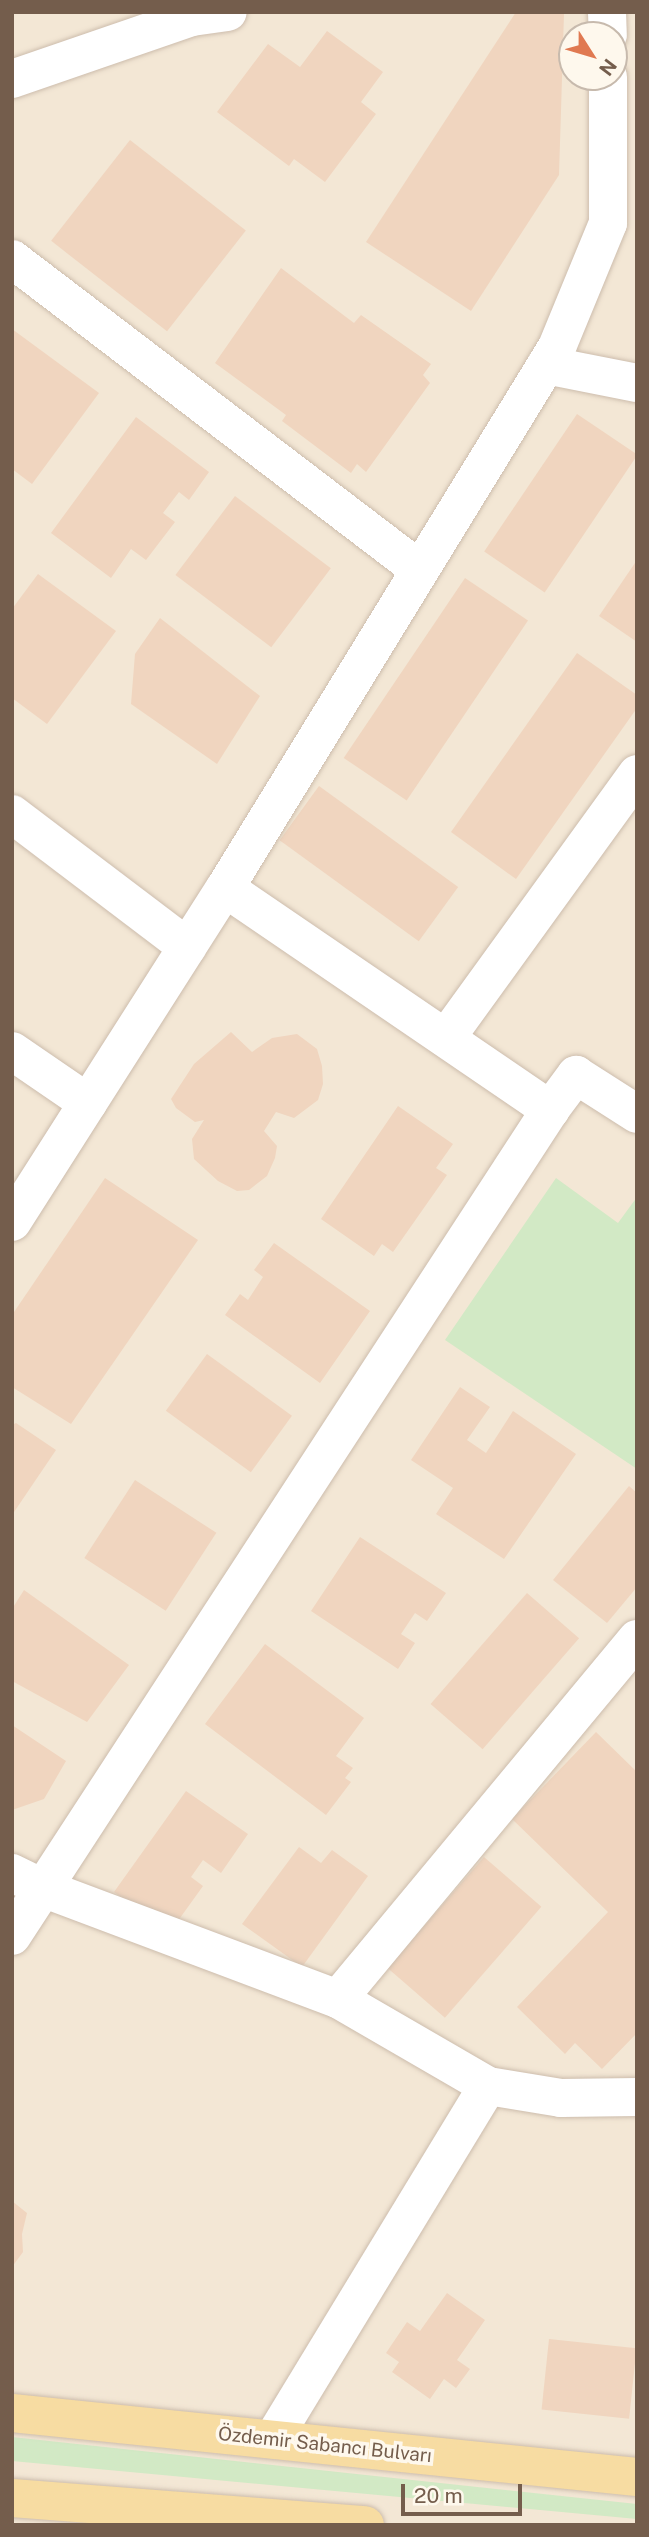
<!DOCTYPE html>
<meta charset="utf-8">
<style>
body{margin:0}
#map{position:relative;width:649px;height:2537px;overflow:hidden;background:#fbf5e7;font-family:"Public Sans",sans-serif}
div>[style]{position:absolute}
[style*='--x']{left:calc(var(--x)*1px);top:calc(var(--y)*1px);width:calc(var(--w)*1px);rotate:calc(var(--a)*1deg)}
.residential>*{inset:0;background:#f3e7d5}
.green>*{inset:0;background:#d2e9c5}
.building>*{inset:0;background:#f0d5bf;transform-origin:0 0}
.roads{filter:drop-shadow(0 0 2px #cdbdad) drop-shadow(0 0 2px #cdbdad)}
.minor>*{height:38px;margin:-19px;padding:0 19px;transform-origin:19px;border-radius:19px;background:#fff}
.primary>*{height:38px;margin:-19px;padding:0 19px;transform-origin:19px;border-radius:19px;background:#f7dca2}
span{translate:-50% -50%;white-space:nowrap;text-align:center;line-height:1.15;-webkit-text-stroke:7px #fef8ed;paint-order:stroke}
.street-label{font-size:19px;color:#745d4c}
.frame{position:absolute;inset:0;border:14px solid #745d4c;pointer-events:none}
.north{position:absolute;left:558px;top:21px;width:70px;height:70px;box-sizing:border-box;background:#fef8ed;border:2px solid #c7baad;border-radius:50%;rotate:127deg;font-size:19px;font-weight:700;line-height:28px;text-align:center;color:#745d4c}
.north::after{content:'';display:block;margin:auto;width:24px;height:32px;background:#e07951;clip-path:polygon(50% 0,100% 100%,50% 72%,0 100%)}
.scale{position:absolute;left:401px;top:2484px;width:121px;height:32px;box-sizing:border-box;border:4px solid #745d4c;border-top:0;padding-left:9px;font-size:21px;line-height:24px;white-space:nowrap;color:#745d4c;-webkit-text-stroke:5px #fef8ed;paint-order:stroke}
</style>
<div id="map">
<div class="residential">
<div style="clip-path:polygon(evenodd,12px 12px,637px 12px,637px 2525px,12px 2525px,12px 12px,572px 35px,614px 35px,614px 77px,572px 77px,572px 35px)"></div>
</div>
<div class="green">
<div style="clip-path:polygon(556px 1178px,618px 1223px,637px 1197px,637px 1469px,445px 1340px)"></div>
<div style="clip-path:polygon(12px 2437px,637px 2504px,637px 2519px,12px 2461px)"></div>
</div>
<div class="building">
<div style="clip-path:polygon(516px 12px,564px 13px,559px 175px,471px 311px,366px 242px)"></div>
<div style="clip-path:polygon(327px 31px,383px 72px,361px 102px,376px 114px,325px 182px,294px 159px,289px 166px,217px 112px,268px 44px,300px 67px)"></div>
<div style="left:130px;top:140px;width:147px;height:128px;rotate:38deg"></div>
<div style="clip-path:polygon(281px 268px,354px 323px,361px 315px,431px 364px,423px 375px,430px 383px,366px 472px,357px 464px,351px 473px,282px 421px,286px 415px,215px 363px)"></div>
<div style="clip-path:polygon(12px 329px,99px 393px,32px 484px,12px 469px)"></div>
<div style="left:577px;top:414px;width:73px;height:166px;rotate:34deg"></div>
<div style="clip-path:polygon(136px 417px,209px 472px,189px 500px,179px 492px,163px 513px,175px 522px,146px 560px,131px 549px,111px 578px,51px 533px)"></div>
<div style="left:235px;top:496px;width:120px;height:99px;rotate:37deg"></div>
<div style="clip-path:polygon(637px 560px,637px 642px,599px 616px)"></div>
<div style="clip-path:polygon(38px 574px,116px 631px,47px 724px,12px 698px,12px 609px)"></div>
<div style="left:465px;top:578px;width:76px;height:217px;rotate:34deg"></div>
<div style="clip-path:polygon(160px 618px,260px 696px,217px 764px,131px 704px,135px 654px)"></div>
<div style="clip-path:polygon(577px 653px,637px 695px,637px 708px,516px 879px,451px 832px)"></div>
<div style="left:319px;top:786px;width:172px;height:67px;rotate:36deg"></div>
<div style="clip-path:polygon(231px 1032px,252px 1052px,272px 1038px,297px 1034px,317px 1049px,322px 1066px,323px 1084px,318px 1100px,294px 1118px,276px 1112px,264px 1131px,277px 1146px,275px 1158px,267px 1176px,249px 1190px,237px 1191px,218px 1181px,194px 1159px,192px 1139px,204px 1120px,195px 1122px,176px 1108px,171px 1099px,194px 1064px)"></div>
<div style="clip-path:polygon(398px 1106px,453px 1144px,436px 1168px,447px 1175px,393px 1252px,382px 1244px,374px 1256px,321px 1219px)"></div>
<div style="clip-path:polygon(105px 1178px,198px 1240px,71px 1424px,12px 1387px,12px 1315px)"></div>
<div style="clip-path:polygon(274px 1243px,370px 1311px,320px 1383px,225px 1315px,240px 1294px,248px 1300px,263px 1277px,254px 1270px)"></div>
<div style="left:207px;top:1354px;width:105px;height:70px;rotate:36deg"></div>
<div style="clip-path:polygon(460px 1387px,490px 1407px,467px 1440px,486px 1453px,513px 1411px,576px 1454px,504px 1559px,436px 1514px,453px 1488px,411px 1460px)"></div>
<div style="clip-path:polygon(16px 1423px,56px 1450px,12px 1515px,12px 1425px)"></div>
<div style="left:135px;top:1480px;width:97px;height:93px;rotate:33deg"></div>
<div style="clip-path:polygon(629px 1486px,637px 1493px,637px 1587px,607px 1623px,553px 1580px)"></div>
<div style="clip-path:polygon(360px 1537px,446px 1593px,427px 1621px,415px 1613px,401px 1634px,415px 1643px,398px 1669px,311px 1611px)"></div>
<div style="clip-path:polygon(24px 1590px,129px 1665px,87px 1722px,12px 1681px,12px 1609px)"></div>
<div style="left:527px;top:1593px;width:69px;height:147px;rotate:41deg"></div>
<div style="clip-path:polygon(265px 1644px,364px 1718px,336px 1756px,353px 1768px,345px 1778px,351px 1782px,326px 1815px,205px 1724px)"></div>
<div style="clip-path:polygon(12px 1725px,66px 1761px,44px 1799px,12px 1810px)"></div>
<div style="clip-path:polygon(596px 1732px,637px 1772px,637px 2033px,602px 2069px,575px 2043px,565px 2054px,517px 2007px,608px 1912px,512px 1819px)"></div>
<div style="clip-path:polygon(186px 1791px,248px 1834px,221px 1873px,203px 1860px,191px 1877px,203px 1886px,175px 1925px,150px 1918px,114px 1892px)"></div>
<div style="clip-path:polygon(299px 1847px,321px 1863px,332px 1850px,368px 1876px,302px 1967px,242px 1924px)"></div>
<div style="left:484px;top:1857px;width:76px;height:147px;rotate:41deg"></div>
<div style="clip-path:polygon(12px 2201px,27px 2213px,22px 2234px,23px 2252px,12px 2267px)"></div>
<div style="clip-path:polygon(447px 2293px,485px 2320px,457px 2360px,470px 2369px,456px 2388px,444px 2379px,430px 2399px,392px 2372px,399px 2362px,386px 2353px,407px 2322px,420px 2331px)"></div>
<div style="left:549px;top:2339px;width:88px;height:71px;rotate:6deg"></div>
</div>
<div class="roads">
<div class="minor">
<div style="--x:607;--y:12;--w:23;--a:88"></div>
<div style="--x:12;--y:79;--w:190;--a:-19"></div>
<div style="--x:192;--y:17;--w:36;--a:-8"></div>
<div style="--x:12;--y:259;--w:513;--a:37.32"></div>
<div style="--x:546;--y:365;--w:93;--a:11.2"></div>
<div style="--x:12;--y:814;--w:220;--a:37.2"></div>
<div style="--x:225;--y:888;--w:394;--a:34.3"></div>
<div style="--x:446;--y:1038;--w:326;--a:-54.1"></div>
<div style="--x:12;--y:1051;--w:92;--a:34.4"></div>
<div style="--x:12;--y:1222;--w:396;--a:-57.5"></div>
<div style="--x:225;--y:888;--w:635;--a:-58.46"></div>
<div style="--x:557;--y:347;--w:134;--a:-67.6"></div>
<div style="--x:608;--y:223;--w:146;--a:-90"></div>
<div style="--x:12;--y:1873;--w:37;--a:26"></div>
<div style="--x:45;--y:1889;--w:313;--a:20.6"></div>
<div style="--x:338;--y:1999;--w:173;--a:30.1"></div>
<div style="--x:488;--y:2086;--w:74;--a:9.3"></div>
<div style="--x:561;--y:2098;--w:76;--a:-0.8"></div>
<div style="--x:12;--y:1936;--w:986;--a:-56.92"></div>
<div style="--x:550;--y:1110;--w:44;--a:-53.4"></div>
<div style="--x:576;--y:1075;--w:72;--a:32.6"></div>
<div style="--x:338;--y:1999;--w:468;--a:-50.3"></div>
<div style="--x:273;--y:2439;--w:413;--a:-58.7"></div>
</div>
<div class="primary">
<div style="--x:12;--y:2413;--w:628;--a:5.85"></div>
<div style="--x:12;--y:2498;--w:354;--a:4.4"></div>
</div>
</div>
<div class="street-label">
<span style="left:325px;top:2445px;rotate:6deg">Özdemir Sabancı Bulvarı</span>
</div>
<div class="frame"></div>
<div class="north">N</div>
<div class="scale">20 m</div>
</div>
